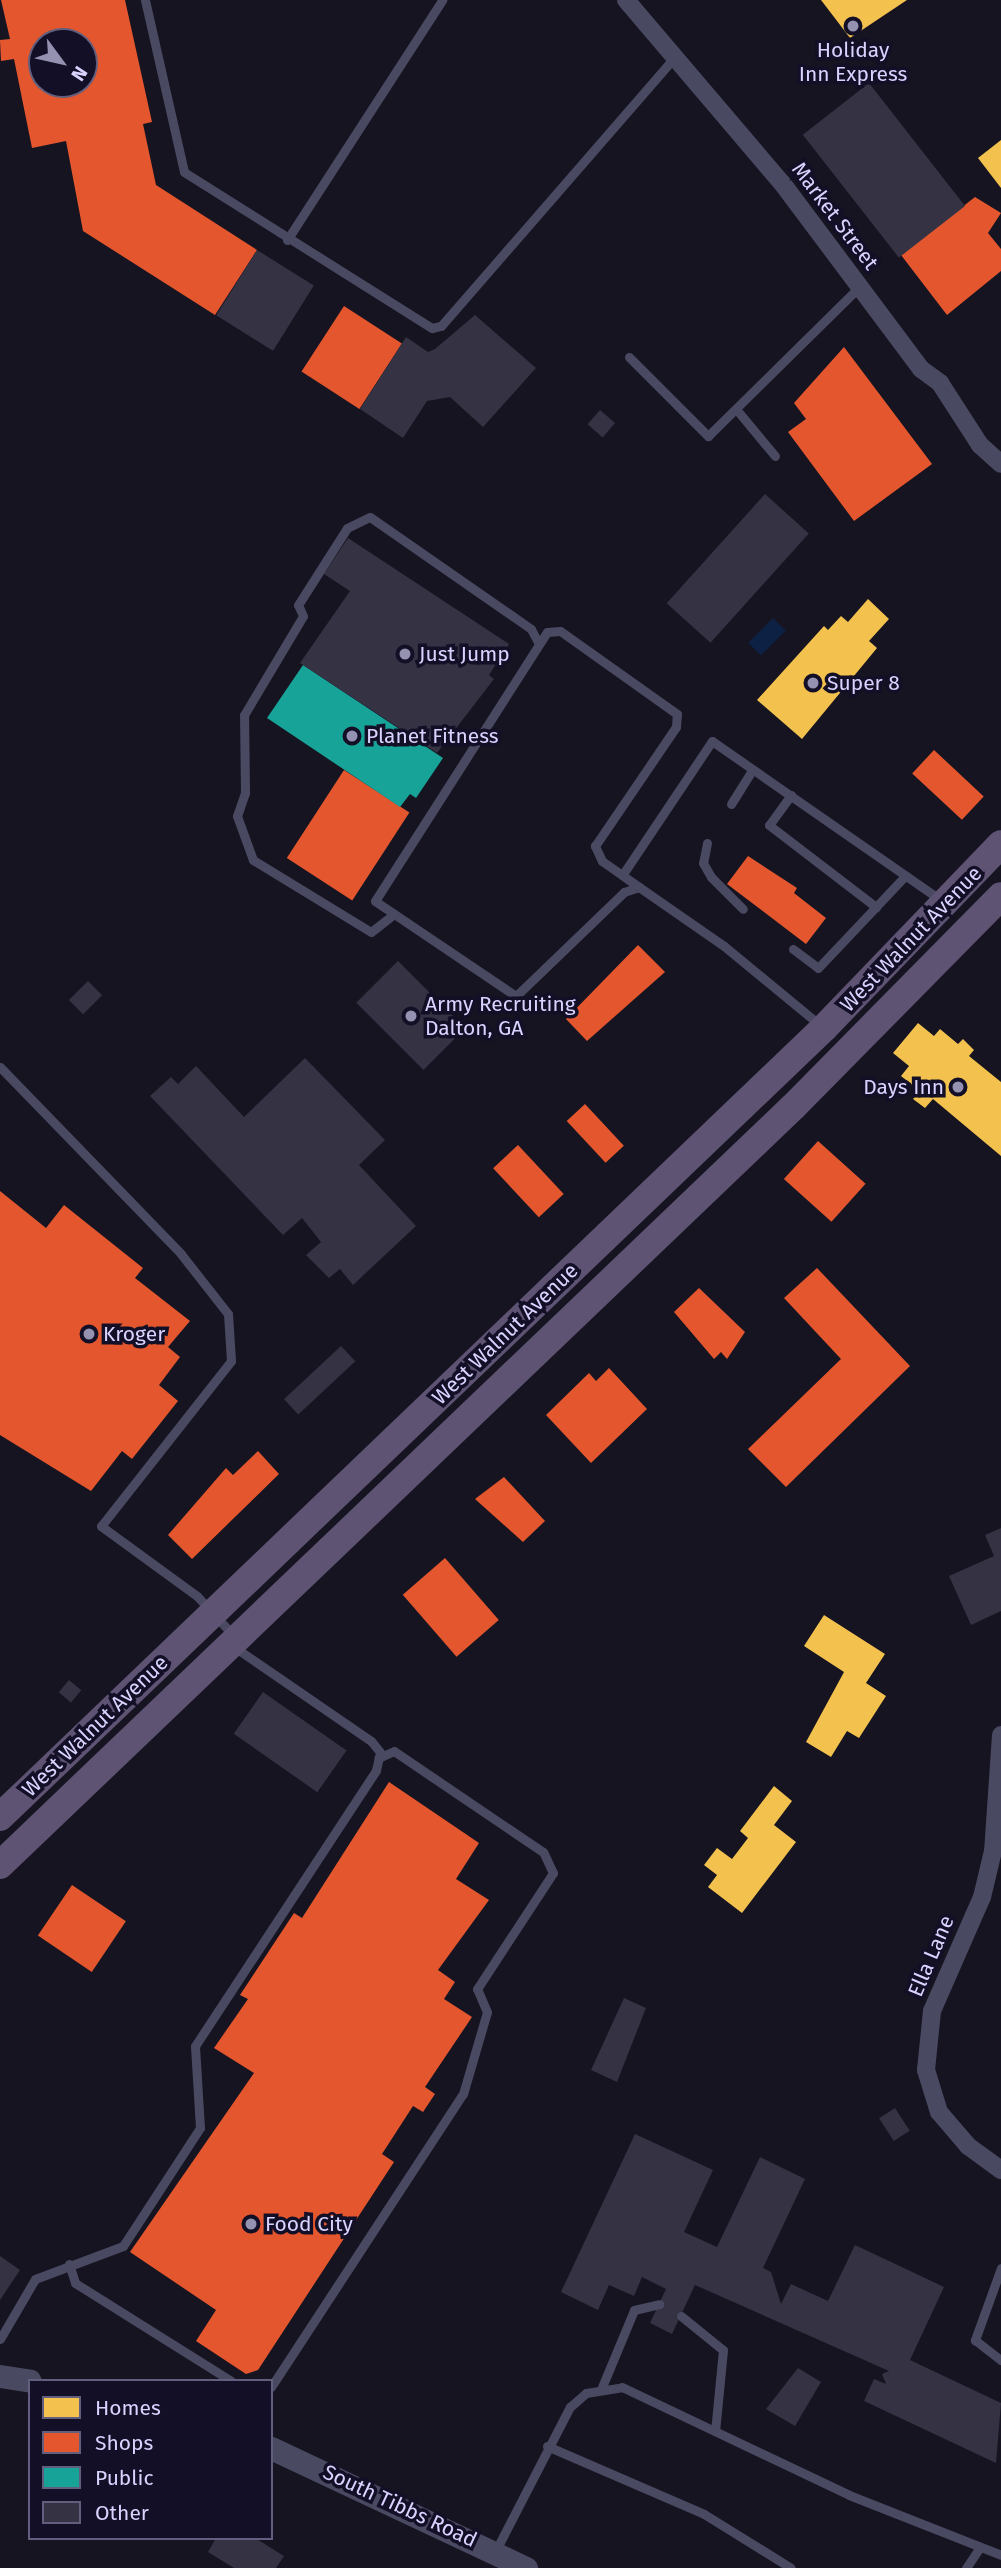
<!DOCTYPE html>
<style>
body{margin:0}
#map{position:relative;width:1001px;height:2568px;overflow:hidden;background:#161421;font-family:"Fira Sans",sans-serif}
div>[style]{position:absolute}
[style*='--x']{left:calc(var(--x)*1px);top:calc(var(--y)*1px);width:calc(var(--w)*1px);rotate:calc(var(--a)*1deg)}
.water>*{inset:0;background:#0d2144;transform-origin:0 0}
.homes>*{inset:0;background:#f2c14e}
.shops>*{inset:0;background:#e4572e;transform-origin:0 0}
.public>*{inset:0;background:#17a398}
.building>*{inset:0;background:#343243;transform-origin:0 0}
.service>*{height:9px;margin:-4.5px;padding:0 4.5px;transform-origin:4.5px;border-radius:4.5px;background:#4a4962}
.minor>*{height:18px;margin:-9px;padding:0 9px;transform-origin:9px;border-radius:9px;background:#4a4962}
.tertiary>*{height:23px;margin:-11.5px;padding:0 11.5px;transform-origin:11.5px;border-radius:11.5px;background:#4a4962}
.primary>*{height:28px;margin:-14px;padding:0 14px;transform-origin:14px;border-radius:14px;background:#5e5373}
.dots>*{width:19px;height:19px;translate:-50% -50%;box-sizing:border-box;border:4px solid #130f26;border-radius:50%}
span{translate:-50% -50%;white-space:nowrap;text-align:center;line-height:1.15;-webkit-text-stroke:7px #130f26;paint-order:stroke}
.poi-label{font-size:21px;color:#d9d4ff}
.left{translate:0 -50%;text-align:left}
.right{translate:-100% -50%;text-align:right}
.street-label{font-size:21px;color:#d9d4ff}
.legend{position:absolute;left:28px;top:2379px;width:245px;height:161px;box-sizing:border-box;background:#130f26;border:2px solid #625e7d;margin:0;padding:9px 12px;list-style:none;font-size:21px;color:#d9d4ff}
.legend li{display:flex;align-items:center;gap:14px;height:35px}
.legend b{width:35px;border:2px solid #625e7d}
.north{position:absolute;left:28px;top:28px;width:70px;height:70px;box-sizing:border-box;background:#130f26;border:2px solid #625e7d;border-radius:50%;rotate:123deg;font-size:19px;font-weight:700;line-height:28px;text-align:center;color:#d9d4ff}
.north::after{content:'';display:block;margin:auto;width:24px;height:32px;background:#9591b1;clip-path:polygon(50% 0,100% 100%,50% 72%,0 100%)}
</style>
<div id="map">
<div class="water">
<div style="left:773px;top:618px;width:18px;height:35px;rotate:45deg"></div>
</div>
<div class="homes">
<div style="clip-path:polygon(821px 0,907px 0,850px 38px)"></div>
<div style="clip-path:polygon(1001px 140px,1001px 188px,978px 158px)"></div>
<div style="clip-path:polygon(868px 599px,889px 619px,869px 641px,877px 648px,802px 739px,757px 700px,824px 626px,828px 630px,841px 616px,848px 622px)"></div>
<div style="clip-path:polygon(918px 1023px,934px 1036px,940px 1029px,958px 1044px,963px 1039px,974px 1050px,969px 1056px,1001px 1082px,1001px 1156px,933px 1099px,925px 1108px,913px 1099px,920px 1091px,901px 1076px,909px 1066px,893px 1053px)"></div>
<div style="clip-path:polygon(824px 1615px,885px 1654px,866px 1683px,886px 1696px,859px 1738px,847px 1731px,831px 1757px,806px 1742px,844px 1672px,804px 1646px)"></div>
<div style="clip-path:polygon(774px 1786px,792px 1801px,774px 1825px,796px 1842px,742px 1913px,708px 1887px,717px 1875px,704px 1865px,717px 1848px,732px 1859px,748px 1838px,740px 1831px)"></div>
</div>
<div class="shops">
<div style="clip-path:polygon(evenodd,1px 0,125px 0,152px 122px,143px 124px,156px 185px,257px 250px,215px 315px,83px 231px,66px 141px,32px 148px,14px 59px,1px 61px,0 40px,10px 39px,1px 0,42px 42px,84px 42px,84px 84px,42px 84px,42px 42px)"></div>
<div style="clip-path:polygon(975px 197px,1001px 213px,988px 233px,1001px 249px,1001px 271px,947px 315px,901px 255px)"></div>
<div style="left:344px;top:306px;width:69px;height:78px;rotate:33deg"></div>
<div style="clip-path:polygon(844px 347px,932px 464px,854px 521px,788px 432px,806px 419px,794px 403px)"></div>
<div style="left:934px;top:750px;width:68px;height:32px;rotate:43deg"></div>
<div style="left:344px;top:770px;width:78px;height:105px;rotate:33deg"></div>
<div style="clip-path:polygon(748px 856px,797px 888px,794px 893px,826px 918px,806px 944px,727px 884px)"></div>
<div style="clip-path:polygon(638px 945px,665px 972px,587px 1041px,566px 1019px)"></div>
<div style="left:585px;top:1104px;width:57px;height:25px;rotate:47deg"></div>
<div style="left:818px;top:1141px;width:64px;height:51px;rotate:42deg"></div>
<div style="left:518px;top:1145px;width:67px;height:34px;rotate:47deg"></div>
<div style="clip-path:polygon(0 1191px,46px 1228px,64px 1205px,143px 1268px,135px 1278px,190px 1321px,168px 1347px,180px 1357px,159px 1385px,178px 1401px,132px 1459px,122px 1451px,91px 1491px,0 1435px)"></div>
<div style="clip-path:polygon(817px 1268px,910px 1366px,786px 1487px,748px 1449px,841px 1359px,784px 1298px)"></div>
<div style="clip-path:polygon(699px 1288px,745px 1332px,727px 1359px,721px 1352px,714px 1359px,674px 1312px)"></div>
<div style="clip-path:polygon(609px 1368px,647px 1409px,591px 1463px,546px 1415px,589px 1373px,596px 1381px)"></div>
<div style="clip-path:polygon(258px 1451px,279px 1474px,192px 1559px,168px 1535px,226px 1468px,233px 1475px)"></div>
<div style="clip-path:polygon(504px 1477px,545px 1521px,523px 1542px,475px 1499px)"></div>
<div style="left:445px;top:1558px;width:82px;height:56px;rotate:49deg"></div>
<div style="clip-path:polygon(389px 1782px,479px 1843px,456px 1879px,489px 1900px,438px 1970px,455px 1982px,444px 1999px,472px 2017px,425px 2087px,435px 2094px,423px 2112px,413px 2106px,382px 2154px,394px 2162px,258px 2370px,246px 2374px,196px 2341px,216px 2310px,130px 2252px,254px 2073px,214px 2048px,248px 1999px,240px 1995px,294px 1913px,302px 1918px)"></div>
<div style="left:72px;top:1885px;width:65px;height:61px;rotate:34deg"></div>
</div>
<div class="public">
<div style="clip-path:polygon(303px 665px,443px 758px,416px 798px,410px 794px,400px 807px,267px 718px)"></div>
</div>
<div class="building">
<div style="left:869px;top:83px;width:156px;height:84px;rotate:52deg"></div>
<div style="left:257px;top:250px;width:67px;height:77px;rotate:32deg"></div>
<div style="clip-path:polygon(475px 315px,536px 368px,483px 427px,450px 397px,427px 401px,403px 438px,360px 409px,406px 337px,428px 352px,435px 349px)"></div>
<div style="left:600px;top:410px;width:20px;height:19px;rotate:41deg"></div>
<div style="left:765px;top:494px;width:59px;height:147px;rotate:42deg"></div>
<div style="clip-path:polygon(348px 538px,509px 644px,489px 675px,494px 679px,437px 753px,300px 663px,350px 591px,324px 574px)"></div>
<div style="left:398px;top:961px;width:95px;height:59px;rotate:45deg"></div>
<div style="left:88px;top:981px;width:20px;height:27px;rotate:45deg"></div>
<div style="clip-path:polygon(305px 1058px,385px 1140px,359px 1165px,416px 1226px,353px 1285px,340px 1269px,329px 1278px,306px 1255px,321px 1242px,302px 1218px,283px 1235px,150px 1096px,171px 1077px,178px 1084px,196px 1066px,244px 1117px)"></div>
<div style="left:341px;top:1346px;width:21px;height:78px;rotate:47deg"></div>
<div style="clip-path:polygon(1001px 1528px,1001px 1611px,971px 1625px,949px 1576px,994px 1556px,985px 1535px)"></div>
<div style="left:69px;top:1680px;width:16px;height:16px;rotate:40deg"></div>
<div style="left:263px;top:1692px;width:102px;height:51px;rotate:35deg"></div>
<div style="clip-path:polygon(624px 1998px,646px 2008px,617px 2082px,591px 2070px)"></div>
<div style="left:895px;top:2108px;width:27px;height:19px;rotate:57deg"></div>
<div style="clip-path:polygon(635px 2134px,713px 2170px,684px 2232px,717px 2247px,760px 2157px,805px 2179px,763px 2268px,771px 2272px,781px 2304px,791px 2284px,828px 2301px,855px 2245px,944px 2287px,910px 2360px,1001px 2403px,996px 2463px,864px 2401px,874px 2379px,886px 2384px,882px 2374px,889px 2371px,695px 2285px,672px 2334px,650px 2323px,666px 2289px,642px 2277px,634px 2296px,609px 2285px,598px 2310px,561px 2292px)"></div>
<div style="clip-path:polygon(0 2256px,20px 2270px,0 2300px)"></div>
<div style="clip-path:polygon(798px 2368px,821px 2382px,795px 2426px,766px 2409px)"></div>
<div style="clip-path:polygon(216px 2538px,255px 2538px,284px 2556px,276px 2568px,234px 2568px,208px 2552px)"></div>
</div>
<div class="service">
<div style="--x:145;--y:0;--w:176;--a:77.2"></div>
<div style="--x:184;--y:172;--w:293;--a:32.2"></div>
<div style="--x:432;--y:328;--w:9;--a:-13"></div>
<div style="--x:441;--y:326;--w:358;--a:-49"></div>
<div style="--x:287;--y:240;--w:286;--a:-57.1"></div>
<div style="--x:629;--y:357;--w:112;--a:45"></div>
<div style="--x:708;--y:436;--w:214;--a:-44.6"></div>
<div style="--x:736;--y:409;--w:61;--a:50.3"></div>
<div style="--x:791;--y:795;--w:37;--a:126"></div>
<div style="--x:769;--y:825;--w:135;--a:37.5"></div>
<div style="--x:731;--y:804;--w:40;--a:-58"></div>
<div style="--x:707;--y:843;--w:20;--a:101"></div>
<div style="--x:703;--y:863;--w:16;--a:60"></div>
<div style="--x:711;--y:877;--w:45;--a:45"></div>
<div style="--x:623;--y:874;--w:160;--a:-56.2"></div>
<div style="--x:712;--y:741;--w:279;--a:34.8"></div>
<div style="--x:639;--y:887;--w:45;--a:-144.9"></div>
<div style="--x:602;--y:861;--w:17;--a:-115"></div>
<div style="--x:595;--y:846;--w:144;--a:-55.8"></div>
<div style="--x:676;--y:727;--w:13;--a:-86"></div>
<div style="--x:677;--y:714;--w:143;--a:-144.6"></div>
<div style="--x:560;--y:631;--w:13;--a:176"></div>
<div style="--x:547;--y:632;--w:319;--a:122.6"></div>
<div style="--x:375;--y:901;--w:170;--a:34"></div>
<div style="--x:516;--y:996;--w:150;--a:-43.9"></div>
<div style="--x:624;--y:892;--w:16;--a:-18"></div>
<div style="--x:639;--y:887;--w:103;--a:34.8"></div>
<div style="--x:724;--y:946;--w:126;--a:39.5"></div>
<div style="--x:394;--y:914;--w:29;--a:142"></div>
<div style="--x:371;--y:932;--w:138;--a:-148.6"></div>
<div style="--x:253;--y:860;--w:47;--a:-110"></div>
<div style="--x:237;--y:816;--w:24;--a:-71"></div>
<div style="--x:245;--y:793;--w:78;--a:-90.7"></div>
<div style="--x:244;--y:715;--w:115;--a:-59.2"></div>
<div style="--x:303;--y:616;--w:12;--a:-114"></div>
<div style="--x:298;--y:605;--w:91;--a:-57.5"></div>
<div style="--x:347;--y:528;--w:25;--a:-26"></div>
<div style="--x:370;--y:517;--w:196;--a:34.8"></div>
<div style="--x:531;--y:629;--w:17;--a:62"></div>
<div style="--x:793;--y:949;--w:31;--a:37"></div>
<div style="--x:818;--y:968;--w:127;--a:-46.6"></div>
<div style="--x:0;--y:1067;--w:260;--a:45.9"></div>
<div style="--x:181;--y:1254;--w:76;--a:51.9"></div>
<div style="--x:228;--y:1314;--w:47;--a:86.3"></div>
<div style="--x:231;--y:1361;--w:210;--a:128.2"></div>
<div style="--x:101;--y:1526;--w:119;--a:36.1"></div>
<div style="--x:197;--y:1596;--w:56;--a:47.2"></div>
<div style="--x:69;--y:2264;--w:20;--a:72"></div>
<div style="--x:75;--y:2283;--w:184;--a:32.1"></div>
<div style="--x:1001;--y:2268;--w:77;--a:109.9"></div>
<div style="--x:975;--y:2340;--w:33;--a:38"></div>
<div style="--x:681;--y:2316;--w:54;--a:39"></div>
<div style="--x:723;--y:2350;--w:81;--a:95.6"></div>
<div style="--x:0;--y:2339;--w:69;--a:-59.7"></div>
<div style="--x:35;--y:2279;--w:94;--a:-20.6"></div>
<div style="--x:123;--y:2246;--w:141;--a:-56.9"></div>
<div style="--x:200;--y:2128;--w:82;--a:-93.5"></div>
<div style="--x:195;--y:2046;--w:330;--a:-56.7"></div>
<div style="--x:376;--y:1770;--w:18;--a:-77"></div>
<div style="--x:380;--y:1752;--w:14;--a:-129"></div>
<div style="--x:371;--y:1741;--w:166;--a:-145.5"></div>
<div style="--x:271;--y:2387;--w:350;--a:-56.8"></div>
<div style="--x:463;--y:2094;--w:85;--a:-73.7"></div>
<div style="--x:487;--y:2012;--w:25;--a:-113"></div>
<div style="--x:477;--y:1989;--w:139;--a:-56.8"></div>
<div style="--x:553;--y:1873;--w:23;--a:-115"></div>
<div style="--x:543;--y:1852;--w:180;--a:-145.9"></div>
<div style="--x:394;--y:1751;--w:17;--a:156"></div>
<div style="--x:602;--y:2387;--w:83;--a:-67.4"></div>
<div style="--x:634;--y:2310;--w:26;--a:-13"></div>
<div style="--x:547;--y:2446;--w:171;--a:23.4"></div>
<div style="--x:704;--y:2514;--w:102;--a:31.8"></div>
<div style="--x:495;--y:2552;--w:163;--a:-62.7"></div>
<div style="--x:570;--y:2407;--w:21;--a:-41"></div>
<div style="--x:586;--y:2393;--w:36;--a:-9"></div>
<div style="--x:622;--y:2387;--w:251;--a:25.4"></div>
<div style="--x:849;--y:2495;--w:163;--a:21.5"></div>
<div style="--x:966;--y:2568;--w:25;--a:-56"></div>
</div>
<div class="minor">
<div style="--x:626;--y:0;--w:240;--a:49.6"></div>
<div style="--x:782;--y:183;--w:232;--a:53.2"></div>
<div style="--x:921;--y:369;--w:24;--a:36"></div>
<div style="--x:940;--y:383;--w:74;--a:57.2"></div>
<div style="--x:980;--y:445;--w:28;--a:42"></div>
<div style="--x:1001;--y:1735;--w:116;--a:93.9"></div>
<div style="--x:993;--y:1851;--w:47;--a:103.4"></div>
<div style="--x:982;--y:1897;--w:124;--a:113.7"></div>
<div style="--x:932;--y:2011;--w:59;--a:95.8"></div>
<div style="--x:926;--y:2070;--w:44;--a:72.8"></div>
<div style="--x:939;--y:2112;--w:45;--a:49.5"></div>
<div style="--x:968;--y:2146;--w:41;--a:36"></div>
</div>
<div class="tertiary">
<div style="--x:0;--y:2376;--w:30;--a:9"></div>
<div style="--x:271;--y:2448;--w:282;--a:25.2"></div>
</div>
<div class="primary">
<div style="--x:0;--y:1817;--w:1141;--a:-43.76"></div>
<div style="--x:824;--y:1028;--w:255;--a:-46.1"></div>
<div style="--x:0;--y:1865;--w:1097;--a:-43.71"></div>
<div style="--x:793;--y:1107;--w:296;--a:-45.4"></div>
</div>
<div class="dots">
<div style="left:853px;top:26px;background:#9591b1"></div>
<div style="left:405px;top:654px;background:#9591b1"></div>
<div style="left:813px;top:683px;background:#9591b1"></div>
<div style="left:352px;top:736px;background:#9591b1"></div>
<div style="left:411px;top:1016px;background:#9591b1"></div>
<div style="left:958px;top:1087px;background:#9591b1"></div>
<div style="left:89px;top:1334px;background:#9591b1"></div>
<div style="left:251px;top:2224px;background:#9591b1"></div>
</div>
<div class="poi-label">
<span style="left:853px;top:62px">Holiday<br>Inn Express</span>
<span class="left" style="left:419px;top:654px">Just Jump</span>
<span class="left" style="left:827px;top:683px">Super 8</span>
<span class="left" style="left:366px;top:736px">Planet Fitness</span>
<span class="left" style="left:425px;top:1016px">Army Recruiting<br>Dalton, GA</span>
<span class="right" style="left:944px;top:1087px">Days Inn</span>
<span class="left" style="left:103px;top:1334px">Kroger</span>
<span class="left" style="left:265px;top:2224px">Food City</span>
</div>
<div class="street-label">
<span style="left:835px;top:216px;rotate:53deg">Market Street</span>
<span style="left:911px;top:939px;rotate:-46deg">West Walnut Avenue</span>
<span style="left:505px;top:1334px;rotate:-44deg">West Walnut Avenue</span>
<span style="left:95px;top:1726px;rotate:-44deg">West Walnut Avenue</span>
<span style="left:931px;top:1956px;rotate:-67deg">Ella Lane</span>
<span style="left:400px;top:2506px;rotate:25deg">South Tibbs Road</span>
</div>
<ul class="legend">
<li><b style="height:19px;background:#f2c14e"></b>Homes</li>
<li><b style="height:19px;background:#e4572e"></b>Shops</li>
<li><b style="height:19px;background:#17a398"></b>Public</li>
<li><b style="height:19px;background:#343243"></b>Other</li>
</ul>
<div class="north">N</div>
</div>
